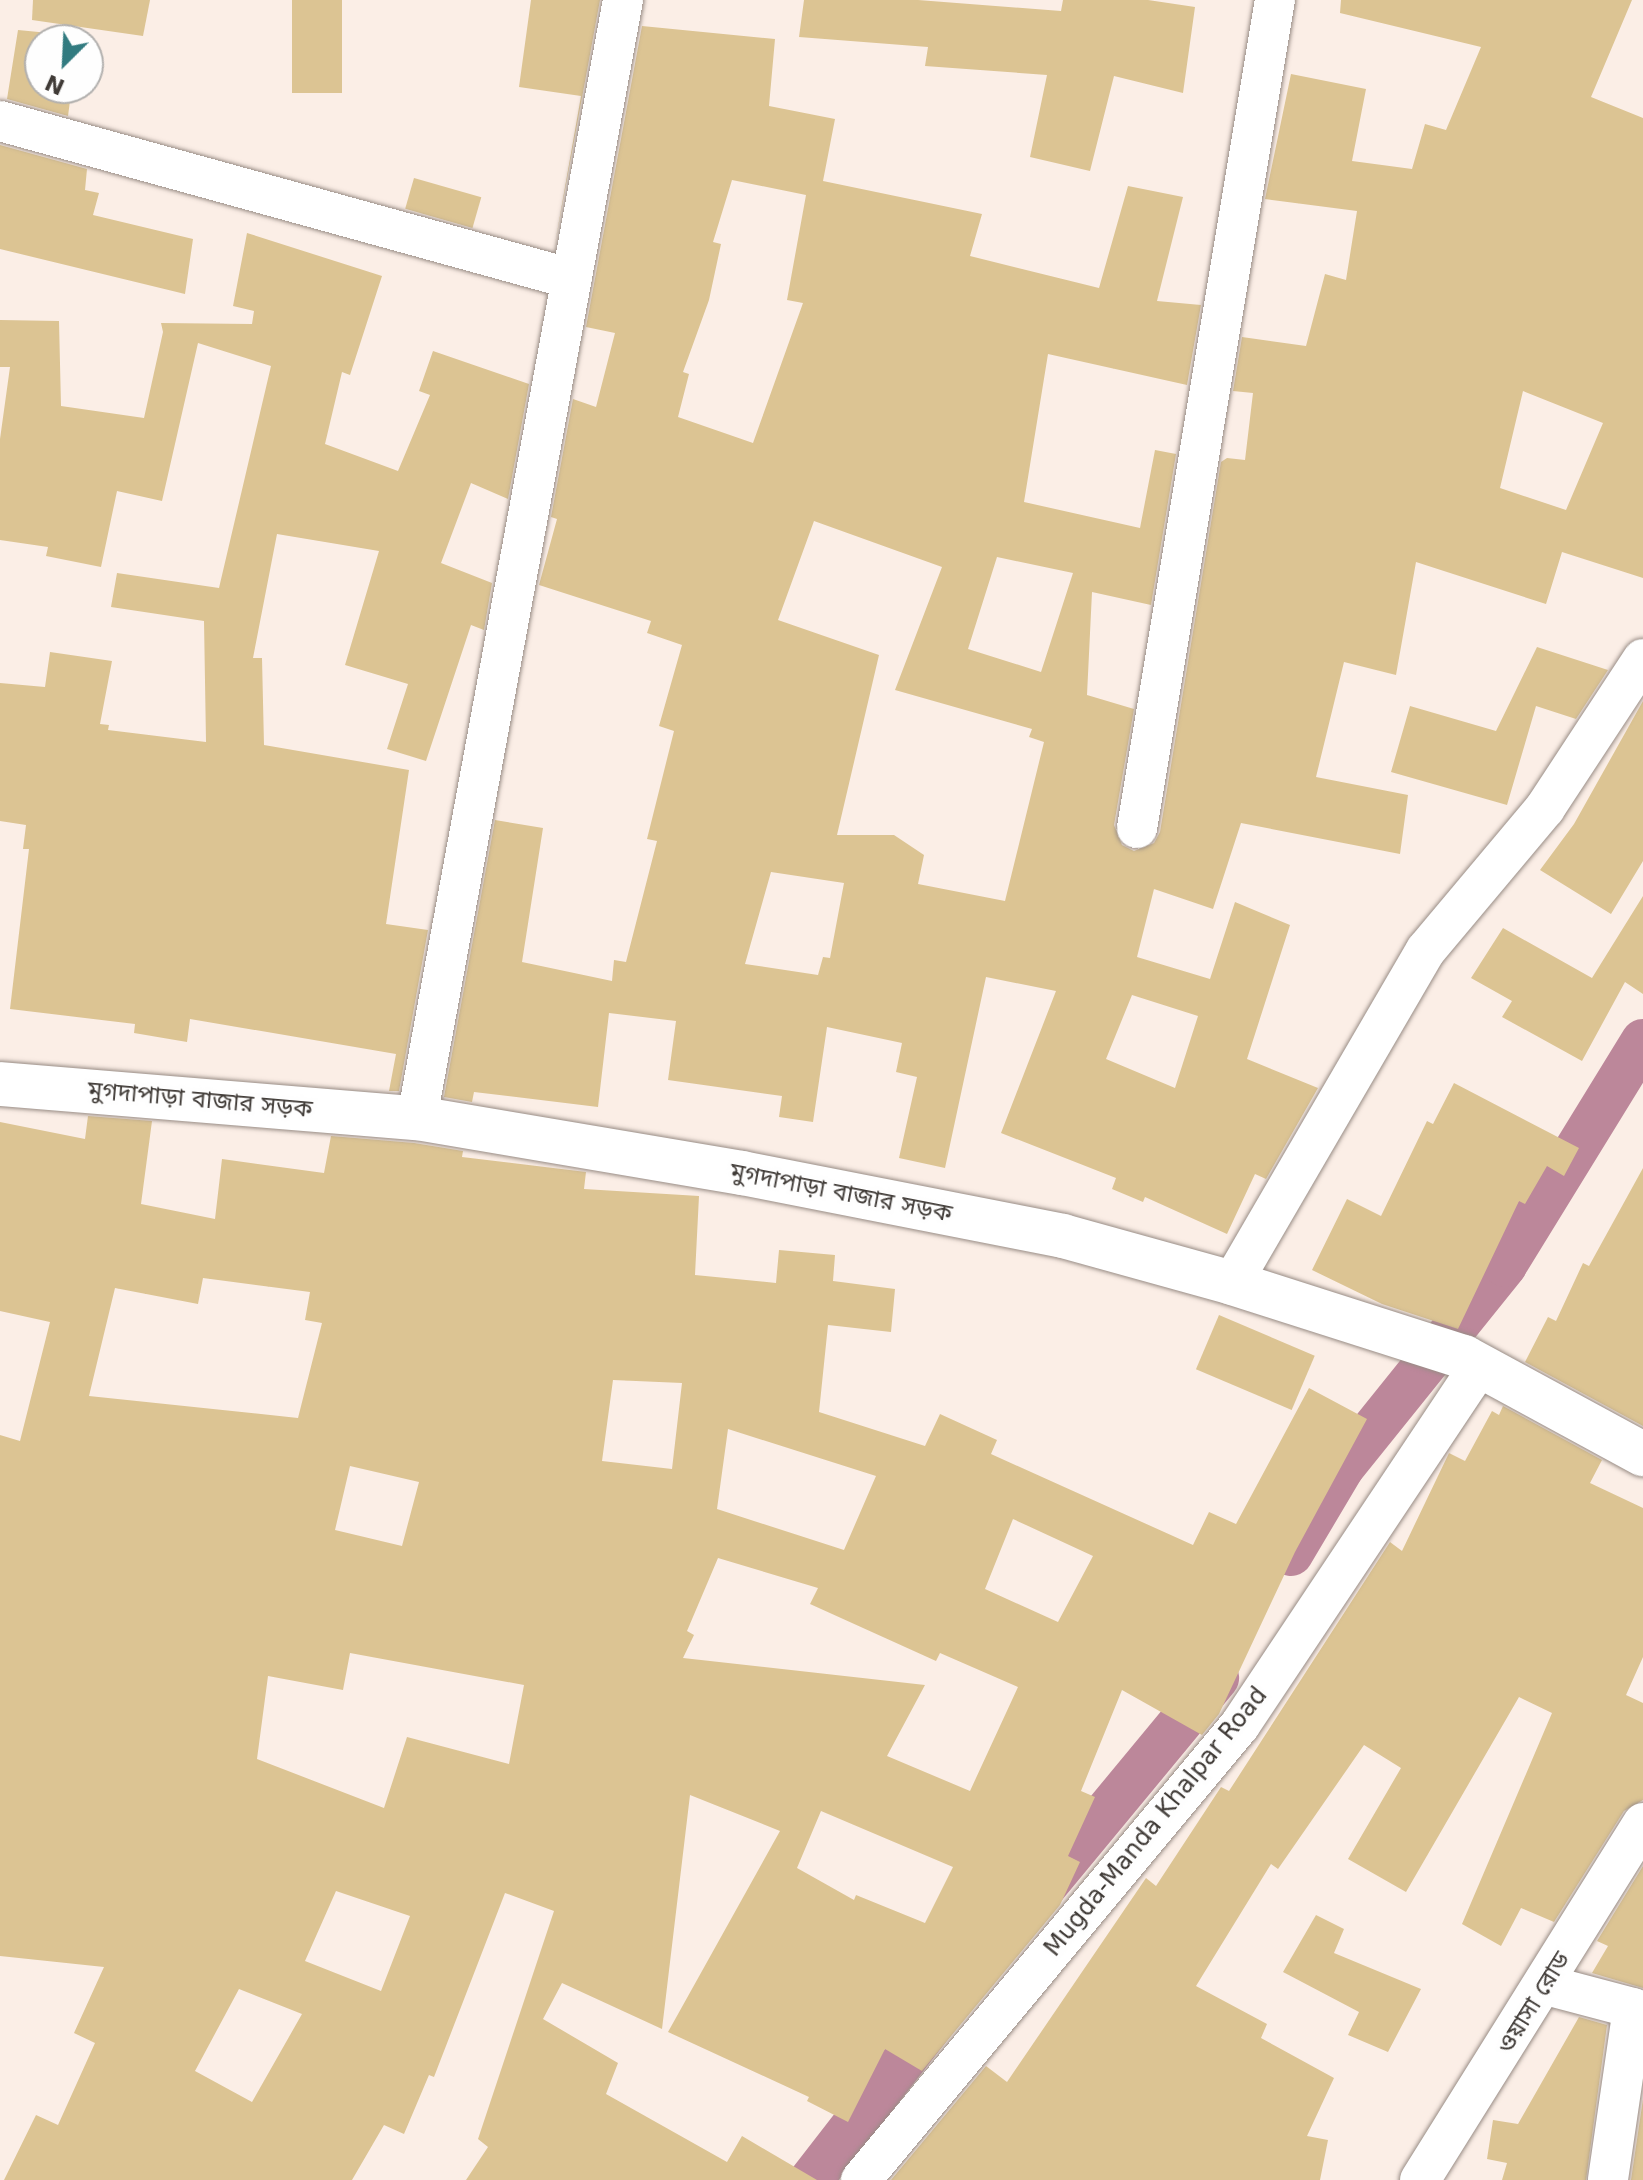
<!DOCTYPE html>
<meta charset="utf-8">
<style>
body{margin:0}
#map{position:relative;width:1643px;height:2180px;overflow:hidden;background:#fbeee6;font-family:"DejaVu Sans","Noto Sans Bengali",sans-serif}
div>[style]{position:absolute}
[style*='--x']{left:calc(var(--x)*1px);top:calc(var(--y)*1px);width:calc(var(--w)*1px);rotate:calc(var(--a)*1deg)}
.canal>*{height:44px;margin:-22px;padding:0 22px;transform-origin:22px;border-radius:22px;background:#bc879a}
.building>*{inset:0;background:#dcc493;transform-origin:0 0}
.roads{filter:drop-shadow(0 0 2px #988c85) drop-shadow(0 0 2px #988c85)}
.minor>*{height:40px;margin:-20px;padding:0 20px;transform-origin:20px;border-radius:20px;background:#fff}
.tertiary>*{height:44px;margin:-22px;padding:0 22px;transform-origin:22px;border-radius:22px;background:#fff}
span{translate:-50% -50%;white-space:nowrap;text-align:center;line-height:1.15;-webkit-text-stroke:8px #fefefe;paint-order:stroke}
.street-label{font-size:24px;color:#403b37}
.north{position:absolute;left:24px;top:24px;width:80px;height:80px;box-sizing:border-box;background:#fefefe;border:2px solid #b2b0ae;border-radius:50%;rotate:204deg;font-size:22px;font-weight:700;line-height:32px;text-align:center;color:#403b37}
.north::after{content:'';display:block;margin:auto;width:28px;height:36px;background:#327b80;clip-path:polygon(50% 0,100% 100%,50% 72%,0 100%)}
</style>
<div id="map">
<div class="canal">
<div style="--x:1291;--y:1554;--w:100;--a:-59.3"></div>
<div style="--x:1342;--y:1468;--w:260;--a:-51.2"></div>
<div style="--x:1505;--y:1265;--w:263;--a:-58.4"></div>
<div style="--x:1031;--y:1903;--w:292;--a:-50.4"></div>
<div style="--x:811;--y:2180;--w:209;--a:-52.2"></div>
</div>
<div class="building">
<div style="clip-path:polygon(33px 0,150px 0,143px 36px,32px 20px)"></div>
<div style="left:292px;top:0;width:50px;height:93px"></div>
<div style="clip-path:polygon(531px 0,600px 0,554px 250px,581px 96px,519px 87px)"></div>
<div style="clip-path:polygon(804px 0,918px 0,1061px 11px,1063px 0,1148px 0,1195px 7px,1183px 93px,1114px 76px,1090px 171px,1030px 157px,1047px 75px,925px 66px,928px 47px,799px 37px)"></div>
<div style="clip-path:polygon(evenodd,1341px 0,1632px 0,1591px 97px,1643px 118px,1643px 578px,1562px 552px,1546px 604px,1416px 562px,1396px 675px,1344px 662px,1316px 777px,1408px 795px,1400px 854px,1241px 823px,1213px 909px,1154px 889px,1137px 957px,1210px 979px,1235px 902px,1290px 925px,1247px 1059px,1318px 1088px,1266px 1179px,1255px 1174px,1227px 1234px,1145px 1197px,1143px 1202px,1112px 1189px,1116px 1178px,1001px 1133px,1056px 991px,986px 977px,945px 1168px,899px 1158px,917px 1077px,896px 1072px,902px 1043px,827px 1027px,813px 1122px,779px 1117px,782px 1096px,668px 1080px,676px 1021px,609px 1013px,598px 1107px,474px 1092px,472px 1102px,444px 1097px,495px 820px,543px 828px,522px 962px,612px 981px,614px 960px,626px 962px,657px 841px,647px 839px,674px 731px,659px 726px,682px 645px,647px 633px,651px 621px,539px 585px,557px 519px,551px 517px,573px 399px,596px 407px,615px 333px,586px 327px,642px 26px,775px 39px,769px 106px,835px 119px,823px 181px,982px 214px,970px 256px,1099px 288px,1128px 186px,1183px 197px,1157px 301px,1201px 305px,1187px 385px,1048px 354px,1024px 502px,1140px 528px,1155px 450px,1176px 454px,1151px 605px,1092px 592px,1087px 695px,1134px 709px,1114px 825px,1122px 845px,1134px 851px,1154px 843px,1160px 832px,1221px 462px,1227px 458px,1245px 460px,1253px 393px,1233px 391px,1242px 337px,1306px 346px,1325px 274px,1346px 280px,1357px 211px,1265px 199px,1291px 74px,1366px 89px,1352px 161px,1412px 169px,1425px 124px,1446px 130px,1481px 47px,1340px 13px,1341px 0,732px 180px,806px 195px,787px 300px,803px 303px,753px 443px,678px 417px,689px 374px,683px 372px,709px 300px,721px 244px,713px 242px,732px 180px,1341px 0,1523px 391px,1603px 423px,1566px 510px,1500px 488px,1523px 391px,1341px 0,814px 521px,942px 567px,895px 690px,1032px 729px,1029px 737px,1044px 742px,1005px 901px,918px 884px,924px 855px,894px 835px,837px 835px,879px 655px,778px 620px,814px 521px,1341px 0,997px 557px,1073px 573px,1041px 672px,968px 649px,997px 557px,1341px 0,771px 872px,844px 883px,830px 958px,823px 957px,818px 975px,745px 964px,771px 872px,1341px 0,1132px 995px,1198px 1016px,1175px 1088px,1106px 1059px,1132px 995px)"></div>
<div style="clip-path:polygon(18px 30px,59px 34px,57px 40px,40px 40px,40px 88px,70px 101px,68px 116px,7px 99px)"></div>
<div style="clip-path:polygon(0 145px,87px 169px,85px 190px,99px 193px,93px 215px,193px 239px,185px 294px,0 249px)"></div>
<div style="left:414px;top:178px;width:70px;height:32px;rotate:16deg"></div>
<div style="clip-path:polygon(247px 233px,382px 276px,350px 375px,342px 372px,325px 444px,398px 471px,430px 395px,419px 391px,433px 351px,529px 384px,508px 499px,471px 483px,441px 563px,492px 583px,484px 630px,471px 625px,426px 761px,387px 749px,408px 684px,345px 665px,379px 551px,277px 534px,253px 658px,262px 658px,264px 745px,409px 770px,386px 924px,428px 930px,399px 1091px,389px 1091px,396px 1054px,190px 1019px,187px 1042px,134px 1033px,135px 1024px,10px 1009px,29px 849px,23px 849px,26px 825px,0 821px,0 683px,45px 687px,50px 652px,112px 661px,100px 724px,109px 725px,108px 730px,206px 742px,204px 621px,111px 607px,117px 573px,219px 588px,271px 366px,198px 343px,162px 501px,117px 491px,101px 567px,46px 556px,48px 547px,0 540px,0 439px,10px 367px,0 367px,0 320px,59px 321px,61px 406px,144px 418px,163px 332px,161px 323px,252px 324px,254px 311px,233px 306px)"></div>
<div style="clip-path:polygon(1537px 647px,1608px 670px,1576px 719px,1536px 706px,1507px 805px,1391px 772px,1410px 706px,1496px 731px)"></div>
<div style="clip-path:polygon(1643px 701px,1643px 861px,1611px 914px,1540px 870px,1574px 824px)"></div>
<div style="clip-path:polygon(1643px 896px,1643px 994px,1625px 982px,1582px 1061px,1502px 1017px,1512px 1001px,1471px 978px,1503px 928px,1592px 978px)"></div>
<div style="clip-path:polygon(1454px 1083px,1579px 1148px,1564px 1176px,1547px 1166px,1525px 1204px,1519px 1201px,1458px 1329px,1382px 1304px,1312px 1270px,1347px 1199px,1381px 1216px,1427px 1121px,1433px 1124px)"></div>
<div style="clip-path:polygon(evenodd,88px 1116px,152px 1121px,141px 1204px,215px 1219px,222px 1159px,324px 1173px,331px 1136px,414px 1143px,463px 1151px,462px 1157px,586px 1172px,584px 1189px,699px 1196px,695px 1275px,776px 1283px,779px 1250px,835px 1255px,833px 1281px,895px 1289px,891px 1332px,828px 1325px,819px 1412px,925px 1446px,940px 1414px,997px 1440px,991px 1454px,1193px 1545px,1209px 1512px,1236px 1524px,1309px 1388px,1367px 1419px,1295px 1552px,1219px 1714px,1202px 1735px,1122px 1690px,1081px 1791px,1095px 1797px,1068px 1856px,1080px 1862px,1060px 1905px,922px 2071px,885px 2049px,848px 2122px,807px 2101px,809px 2097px,668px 2032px,780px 1831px,690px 1795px,662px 2029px,562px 1983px,543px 2019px,618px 2063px,606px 2094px,727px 2162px,742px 2136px,817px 2180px,466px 2180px,488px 2147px,478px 2139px,554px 1911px,505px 1893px,434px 2077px,429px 2075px,404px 2134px,384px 2125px,352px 2180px,4px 2180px,36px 2115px,58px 2125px,95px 2043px,74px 2033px,104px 1967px,0 1956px,0 1435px,20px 1441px,50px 1322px,0 1311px,0 1122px,85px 1139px,88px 1116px,203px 1278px,310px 1292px,305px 1320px,322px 1323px,298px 1418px,89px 1396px,115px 1288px,198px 1304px,203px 1278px,88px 1116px,613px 1380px,682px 1383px,672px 1469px,602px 1461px,613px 1380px,88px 1116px,728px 1429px,876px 1476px,844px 1550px,717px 1509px,728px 1429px,88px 1116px,350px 1466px,419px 1482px,402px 1546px,335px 1530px,350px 1466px,88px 1116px,1013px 1519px,1093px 1556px,1058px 1622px,985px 1589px,1013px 1519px,88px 1116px,718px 1558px,818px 1588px,810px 1604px,936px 1661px,940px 1653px,1018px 1687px,970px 1791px,887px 1756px,925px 1685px,683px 1658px,694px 1635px,687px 1631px,718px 1558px,88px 1116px,350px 1653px,524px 1685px,509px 1764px,407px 1737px,384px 1808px,257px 1759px,268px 1676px,343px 1690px,350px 1653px,88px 1116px,821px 1811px,953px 1867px,925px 1923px,856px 1895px,854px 1900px,797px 1868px,821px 1811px,88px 1116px,336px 1891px,410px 1916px,381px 1991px,305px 1961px,336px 1891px,88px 1116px,239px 1989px,302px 2014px,252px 2102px,195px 2071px,239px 1989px)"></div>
<div style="clip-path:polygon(1643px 1168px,1643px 1426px,1525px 1362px,1548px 1317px,1556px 1321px,1583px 1263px,1589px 1266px)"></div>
<div style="left:1219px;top:1315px;width:104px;height:59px;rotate:23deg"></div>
<div style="clip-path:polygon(1503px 1406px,1602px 1460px,1590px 1483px,1643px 1508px,1643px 1657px,1626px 1695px,1643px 1703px,1643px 1800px,1624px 1811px,1554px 1922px,1521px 1908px,1501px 1946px,1462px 1924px,1552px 1713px,1519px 1697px,1406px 1892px,1348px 1859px,1401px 1768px,1364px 1745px,1278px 1869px,1271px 1864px,1196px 1986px,1267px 2024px,1261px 2038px,1334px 2078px,1307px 2136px,1328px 2140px,1320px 2180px,891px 2180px,986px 2066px,1007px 2082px,1146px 1878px,1156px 1886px,1221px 1787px,1229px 1791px,1390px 1542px,1402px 1551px,1449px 1453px,1465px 1461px,1492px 1411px,1499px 1415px)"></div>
<div style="clip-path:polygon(1643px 1866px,1643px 1988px,1592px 1973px,1608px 1946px,1597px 1941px)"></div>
<div style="clip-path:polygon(1316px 1915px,1344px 1929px,1334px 1953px,1421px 1989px,1388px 2052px,1348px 2035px,1359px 2012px,1283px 1972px)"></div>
<div style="clip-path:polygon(1579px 2017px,1607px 2025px,1586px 2180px,1502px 2180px,1507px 2163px,1487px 2159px,1493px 2120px,1518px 2124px)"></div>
<div style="clip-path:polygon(1643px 2099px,1643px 2180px,1631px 2180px)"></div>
</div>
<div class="roads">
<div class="minor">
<div style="--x:0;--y:121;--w:593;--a:15.44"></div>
<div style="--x:1137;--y:828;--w:839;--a:-80.54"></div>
<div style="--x:417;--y:1118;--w:1137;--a:-79.56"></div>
<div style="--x:1232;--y:1283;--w:385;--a:-59.8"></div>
<div style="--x:1426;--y:950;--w:185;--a:-50"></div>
<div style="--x:1545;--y:808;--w:178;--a:-56.7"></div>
<div style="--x:1546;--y:1985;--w:90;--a:14.8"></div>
<div style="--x:1633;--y:2008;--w:174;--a:98.3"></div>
<div style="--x:861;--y:2180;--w:592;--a:-50.21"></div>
<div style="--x:1240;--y:1725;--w:433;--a:-56.3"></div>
<div style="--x:1420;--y:2180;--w:421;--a:-58"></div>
</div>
<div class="tertiary">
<div style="--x:0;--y:1084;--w:418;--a:4.7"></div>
<div style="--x:417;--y:1118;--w:330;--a:9.6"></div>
<div style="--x:742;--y:1173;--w:327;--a:11.1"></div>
<div style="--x:1063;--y:1236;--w:175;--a:15.5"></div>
<div style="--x:1232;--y:1283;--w:244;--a:17.7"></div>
<div style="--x:1464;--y:1357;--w:204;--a:28.5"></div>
</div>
</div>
<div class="street-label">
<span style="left:200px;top:1100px;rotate:5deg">মুগদাপাড়া বাজার সড়ক</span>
<span style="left:841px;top:1193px;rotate:11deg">মুগদাপাড়া বাজার সড়ক</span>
<span style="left:1156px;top:1822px;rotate:-51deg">Mugda-Manda Khalpar Road</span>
<span style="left:1534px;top:2003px;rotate:-58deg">ওয়াসা রোড</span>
</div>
<div class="north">N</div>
</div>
